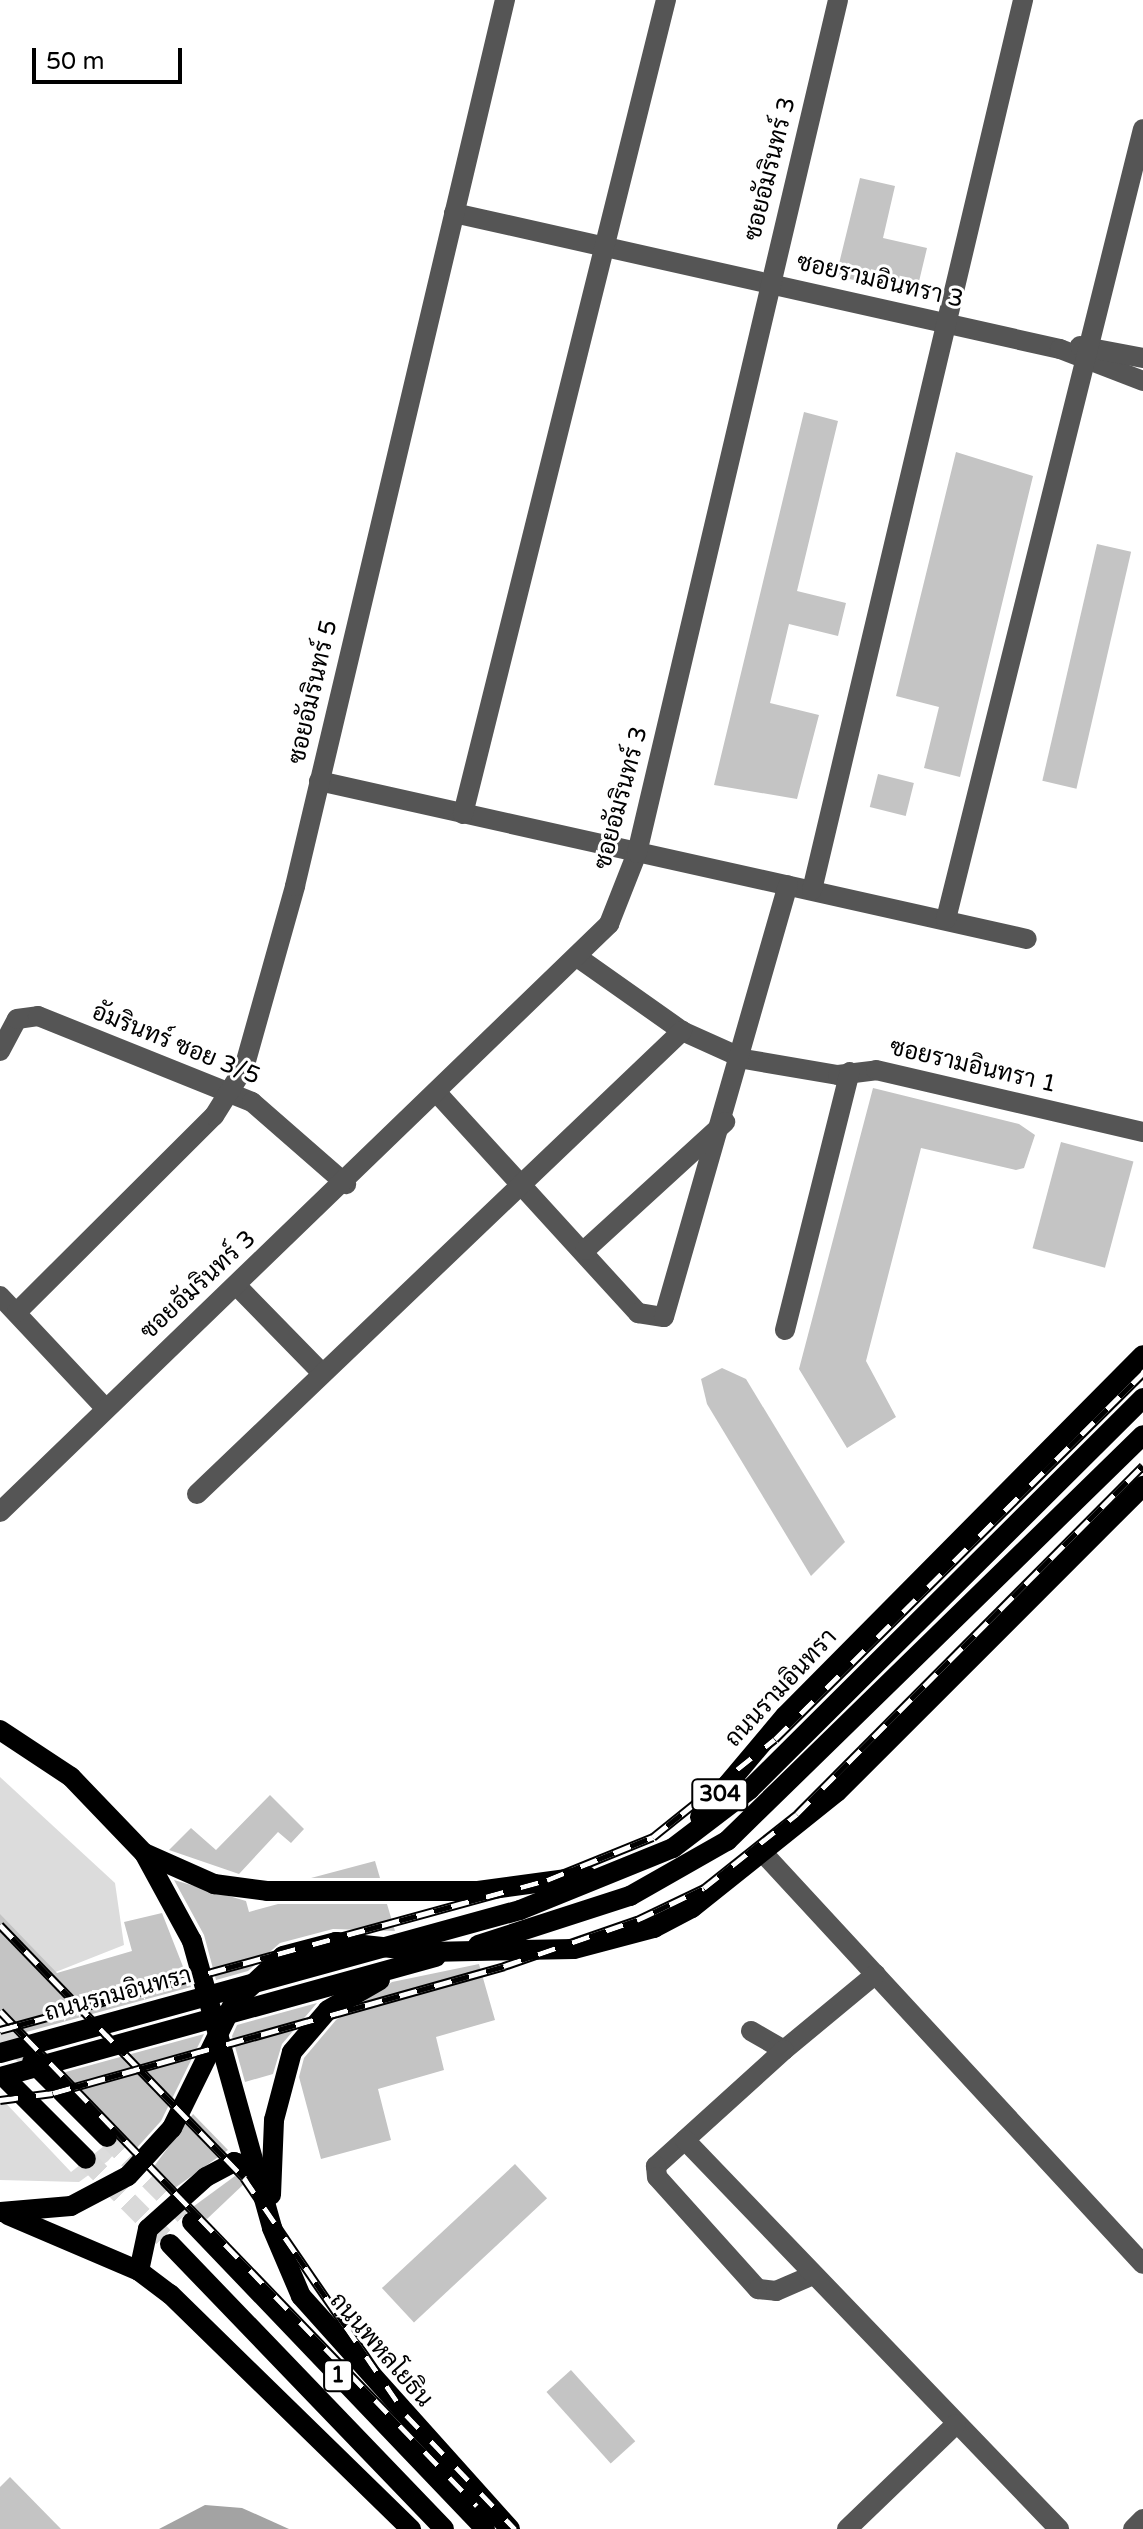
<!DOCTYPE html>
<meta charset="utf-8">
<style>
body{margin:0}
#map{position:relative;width:1143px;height:2529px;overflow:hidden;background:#fff;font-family:"Varela Round",Sarabun,sans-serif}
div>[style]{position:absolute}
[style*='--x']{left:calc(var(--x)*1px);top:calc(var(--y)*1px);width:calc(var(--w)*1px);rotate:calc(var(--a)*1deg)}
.green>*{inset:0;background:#dcdcdc}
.water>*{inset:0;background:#a3a3a3}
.building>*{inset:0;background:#c4c4c4;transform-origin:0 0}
.major-tunnel>*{height:20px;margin-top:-10px;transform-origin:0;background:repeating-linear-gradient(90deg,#d9d9d9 0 20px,transparent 0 30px)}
.minor>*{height:20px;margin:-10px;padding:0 10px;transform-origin:10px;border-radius:10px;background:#555}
.major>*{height:20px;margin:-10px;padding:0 10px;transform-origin:10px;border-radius:10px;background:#000}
.rail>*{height:9px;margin-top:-4.5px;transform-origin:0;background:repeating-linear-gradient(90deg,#fff 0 18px,#000 0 36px);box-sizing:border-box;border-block:2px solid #000}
span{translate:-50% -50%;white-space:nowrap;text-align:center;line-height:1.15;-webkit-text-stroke:6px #fff;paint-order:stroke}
.shield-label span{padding:2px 6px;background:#fff;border:2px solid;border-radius:6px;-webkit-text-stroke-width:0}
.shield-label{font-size:22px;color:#000;font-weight:700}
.street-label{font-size:24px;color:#000}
.scale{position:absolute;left:32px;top:48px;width:150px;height:36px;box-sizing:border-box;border:4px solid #000;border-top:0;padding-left:10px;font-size:24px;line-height:28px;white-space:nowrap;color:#000;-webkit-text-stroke:6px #fff;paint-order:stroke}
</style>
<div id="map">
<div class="green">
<div style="clip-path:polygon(0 1777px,115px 1883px,124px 1945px,0 1994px)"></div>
<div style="clip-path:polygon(142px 2071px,158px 2103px,108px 2161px,79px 2182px,0 2180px,0 2097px,71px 2172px,113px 2139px,98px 2113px)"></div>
</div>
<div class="water">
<div style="clip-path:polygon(205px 2505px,242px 2508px,289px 2529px,159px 2529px)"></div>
</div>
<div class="building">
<div style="clip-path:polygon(860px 178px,895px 186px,883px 238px,927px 248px,916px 294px,836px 276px)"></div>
<div style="clip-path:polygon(804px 412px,838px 421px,797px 591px,846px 603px,838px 636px,789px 624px,784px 645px,770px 703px,819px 715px,797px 799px,714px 785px)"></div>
<div style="clip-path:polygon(956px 452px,1033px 476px,960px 777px,924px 768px,939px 707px,896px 696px)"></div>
<div style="left:1097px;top:544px;width:35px;height:243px;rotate:13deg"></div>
<div style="left:878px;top:774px;width:37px;height:34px;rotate:14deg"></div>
<div style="clip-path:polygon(873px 1088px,1019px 1124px,1035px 1135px,1024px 1168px,1016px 1170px,921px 1148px,866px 1361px,896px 1417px,847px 1448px,799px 1369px)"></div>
<div style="left:1061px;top:1142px;width:75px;height:110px;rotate:15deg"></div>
<div style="clip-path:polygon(722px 1368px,746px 1379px,845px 1542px,811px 1576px,707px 1404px,701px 1379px)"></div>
<div style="clip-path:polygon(270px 1795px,304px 1829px,291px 1843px,278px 1832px,239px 1874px,169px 1850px,191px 1828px,216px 1850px)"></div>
<div style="clip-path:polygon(375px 1861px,380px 1878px,311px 1878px)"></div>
<div style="clip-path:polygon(174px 1880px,246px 1901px,249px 1912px,278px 1904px,387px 1904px,395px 1931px,333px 1929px,280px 1943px,248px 1971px,216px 1980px,204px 1935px)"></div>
<div style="clip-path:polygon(162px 1913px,191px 1987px,19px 2034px,0 2015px,0 1914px,57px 1973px,132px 1951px,124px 1922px)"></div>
<div style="clip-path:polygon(479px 1964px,495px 2020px,436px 2037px,444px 2070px,378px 2089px,391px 2140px,321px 2159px,299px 2077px,304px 2058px,336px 2020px,392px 1982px)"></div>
<div style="clip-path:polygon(317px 2003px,282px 2044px,273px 2074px,245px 2082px,232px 2036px,237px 2025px)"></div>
<div style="clip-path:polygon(204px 2034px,161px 2121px,134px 2151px,62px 2073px)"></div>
<div style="clip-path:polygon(193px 2114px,228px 2150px,172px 2190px,152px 2169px)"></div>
<div style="left:515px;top:2164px;width:47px;height:182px;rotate:47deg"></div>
<div style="clip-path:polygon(235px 2176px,246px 2182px,207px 2219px,190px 2209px)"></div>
<div style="left:571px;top:2370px;width:96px;height:33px;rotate:48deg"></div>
<div style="clip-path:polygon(10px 2477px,61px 2529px,0 2529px,0 2487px)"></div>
</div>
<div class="major-tunnel">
<div style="--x:0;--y:2029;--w:40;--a:46"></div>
<div style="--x:107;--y:2137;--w:120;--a:45"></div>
<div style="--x:86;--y:2159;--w:120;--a:45.3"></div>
</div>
<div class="minor">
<div style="--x:454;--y:213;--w:621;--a:12.65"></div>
<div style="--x:1060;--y:349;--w:89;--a:21.1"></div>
<div style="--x:1080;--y:346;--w:64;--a:10.8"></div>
<div style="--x:319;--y:781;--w:725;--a:12.58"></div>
<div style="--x:463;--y:814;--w:839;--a:-76"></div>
<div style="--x:812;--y:890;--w:915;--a:-76.66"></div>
<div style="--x:946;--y:919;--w:814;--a:-76"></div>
<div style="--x:580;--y:959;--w:125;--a:35.2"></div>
<div style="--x:682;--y:1031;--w:68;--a:24.3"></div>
<div style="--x:744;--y:1059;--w:95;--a:9.7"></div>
<div style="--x:838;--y:1075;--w:38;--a:-7"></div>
<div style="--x:876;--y:1070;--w:274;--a:13.1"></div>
<div style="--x:0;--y:1051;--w:36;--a:-62"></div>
<div style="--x:17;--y:1019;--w:21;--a:-8"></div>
<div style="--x:38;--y:1016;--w:231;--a:21.9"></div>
<div style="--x:252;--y:1102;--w:125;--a:41.1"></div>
<div style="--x:438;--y:1094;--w:297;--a:47.6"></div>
<div style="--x:638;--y:1313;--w:26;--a:9"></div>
<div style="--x:664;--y:1317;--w:449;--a:-74"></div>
<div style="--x:585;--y:1250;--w:190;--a:-42.4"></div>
<div style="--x:236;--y:1285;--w:122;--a:45.7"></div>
<div style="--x:0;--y:1296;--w:154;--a:46.8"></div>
<div style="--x:17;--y:1312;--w:278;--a:-44.9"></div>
<div style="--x:214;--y:1116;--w:57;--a:-58"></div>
<div style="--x:244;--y:1068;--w:189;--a:-74.3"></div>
<div style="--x:295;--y:886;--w:911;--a:-76.67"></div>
<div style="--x:785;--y:1330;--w:266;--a:-75.9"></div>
<div style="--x:197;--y:1494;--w:671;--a:-43.67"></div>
<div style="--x:0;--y:1512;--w:847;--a:-43.99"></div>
<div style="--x:609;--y:924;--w:76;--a:-68.5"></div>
<div style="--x:637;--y:853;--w:876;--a:-76.74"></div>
<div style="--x:764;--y:1854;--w:558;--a:47.25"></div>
<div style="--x:751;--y:2031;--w:38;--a:30"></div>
<div style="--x:784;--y:2050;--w:119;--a:-39.6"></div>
<div style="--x:784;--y:2050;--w:173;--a:137.8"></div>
<div style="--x:656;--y:2166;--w:11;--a:85"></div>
<div style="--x:657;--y:2177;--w:151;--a:48"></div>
<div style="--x:758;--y:2289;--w:18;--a:6"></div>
<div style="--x:776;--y:2291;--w:40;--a:-23.4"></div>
<div style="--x:685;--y:2140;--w:540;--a:46.13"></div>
<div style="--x:847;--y:2529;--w:151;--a:-43.9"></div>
<div style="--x:1133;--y:2529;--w:14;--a:-45"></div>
</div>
<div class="major">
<div style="--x:0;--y:1730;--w:85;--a:33.5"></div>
<div style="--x:71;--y:1777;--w:105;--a:46.2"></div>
<div style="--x:144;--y:1853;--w:100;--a:61.4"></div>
<div style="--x:192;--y:1941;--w:298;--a:74.4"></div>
<div style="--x:272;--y:2228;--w:74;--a:66.9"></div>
<div style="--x:301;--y:2296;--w:313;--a:48.1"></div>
<div style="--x:700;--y:1817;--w:132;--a:-49.9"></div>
<div style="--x:785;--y:1716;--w:508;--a:-45.24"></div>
<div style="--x:144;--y:1853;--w:77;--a:23.9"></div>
<div style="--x:214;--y:1884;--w:53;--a:7.5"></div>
<div style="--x:267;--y:1891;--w:211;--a:0"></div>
<div style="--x:478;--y:1891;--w:110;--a:-7.8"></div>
<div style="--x:478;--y:1945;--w:160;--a:-17.9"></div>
<div style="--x:630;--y:1896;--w:112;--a:-29.6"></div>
<div style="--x:727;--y:1841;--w:581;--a:-44.3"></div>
<div style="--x:0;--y:2053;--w:539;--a:-15.38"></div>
<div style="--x:520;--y:1910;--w:165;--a:-22.1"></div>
<div style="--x:673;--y:1848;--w:96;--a:-37.3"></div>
<div style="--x:749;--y:1790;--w:556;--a:-44.85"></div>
<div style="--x:32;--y:2062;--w:106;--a:45"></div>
<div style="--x:0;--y:2077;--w:452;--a:-15.4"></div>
<div style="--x:8;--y:2081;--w:110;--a:45"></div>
<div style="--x:271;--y:2195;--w:75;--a:-87.7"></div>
<div style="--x:274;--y:2120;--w:70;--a:-75.2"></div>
<div style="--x:292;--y:2052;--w:55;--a:-49.4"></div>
<div style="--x:328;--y:2010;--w:60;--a:-30"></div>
<div style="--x:0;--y:2212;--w:71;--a:-4.8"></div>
<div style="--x:71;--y:2206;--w:64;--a:-27.8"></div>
<div style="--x:128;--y:2176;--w:65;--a:-47.5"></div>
<div style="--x:172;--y:2128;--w:140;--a:-63.8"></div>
<div style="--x:234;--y:2002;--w:67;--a:-43.2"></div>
<div style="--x:283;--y:1956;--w:55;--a:-14.8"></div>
<div style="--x:336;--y:1942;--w:93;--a:6.2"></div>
<div style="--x:428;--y:1952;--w:146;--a:-1.2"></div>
<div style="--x:574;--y:1949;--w:83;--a:-14.7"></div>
<div style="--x:654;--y:1928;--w:43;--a:-27.8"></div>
<div style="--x:692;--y:1908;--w:186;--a:-38.7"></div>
<div style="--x:837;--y:1792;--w:433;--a:-45"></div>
<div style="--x:8;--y:2215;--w:142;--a:23.1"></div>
<div style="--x:139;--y:2271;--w:39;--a:37"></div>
<div style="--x:170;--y:2294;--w:337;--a:44.3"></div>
<div style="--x:192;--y:2222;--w:424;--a:46.3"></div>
<div style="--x:170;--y:2244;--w:395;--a:46.1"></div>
<div style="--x:139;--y:2271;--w:43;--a:-77.9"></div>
<div style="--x:148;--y:2229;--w:78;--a:-41.9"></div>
<div style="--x:206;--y:2177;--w:32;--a:-28"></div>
<div style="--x:234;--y:2162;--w:24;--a:17"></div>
</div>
<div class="rail">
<div style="--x:0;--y:1925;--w:351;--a:46"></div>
<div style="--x:244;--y:2178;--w:287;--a:55.6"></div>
<div style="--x:406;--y:2415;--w:158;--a:46.3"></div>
<div style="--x:0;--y:2011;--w:687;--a:46.06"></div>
<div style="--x:0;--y:2030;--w:567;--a:-15.33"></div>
<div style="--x:547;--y:1880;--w:114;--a:-22.1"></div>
<div style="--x:653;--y:1837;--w:156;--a:-38.8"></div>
<div style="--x:775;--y:1739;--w:519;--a:-44.84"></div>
<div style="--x:0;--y:2100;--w:53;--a:-7.5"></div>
<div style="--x:53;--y:2093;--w:469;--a:-15.7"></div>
<div style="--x:504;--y:1966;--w:141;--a:-19.1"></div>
<div style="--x:637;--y:1920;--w:74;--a:-25.5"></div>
<div style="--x:704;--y:1888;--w:119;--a:-38.5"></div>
<div style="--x:797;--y:1814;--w:491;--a:-45.2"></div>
</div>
<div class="shield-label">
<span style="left:720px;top:1795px">304</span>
<span style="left:338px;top:2376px">1</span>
</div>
<div class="street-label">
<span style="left:770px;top:169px;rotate:-76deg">ซอยอัมรินทร์ 3</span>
<span style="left:880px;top:281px;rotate:13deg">ซอยรามอินทรา 3</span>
<span style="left:313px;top:692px;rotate:-77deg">ซอยอัมรินทร์ 5</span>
<span style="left:621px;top:798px;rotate:-75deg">ซอยอัมรินทร์ 3</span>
<span style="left:176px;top:1044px;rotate:22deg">อัมรินทร์ ซอย 3/5</span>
<span style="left:973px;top:1066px;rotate:13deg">ซอยรามอินทรา 1</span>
<span style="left:198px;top:1285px;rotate:-43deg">ซอยอัมรินทร์ 3</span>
<span style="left:781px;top:1688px;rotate:-47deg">ถนนรามอินทรา</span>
<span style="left:118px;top:1994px;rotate:-15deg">ถนนรามอินทรา</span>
<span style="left:381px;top:2350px;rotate:49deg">ถนนพหลโยธิน</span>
</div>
<div class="scale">50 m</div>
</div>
